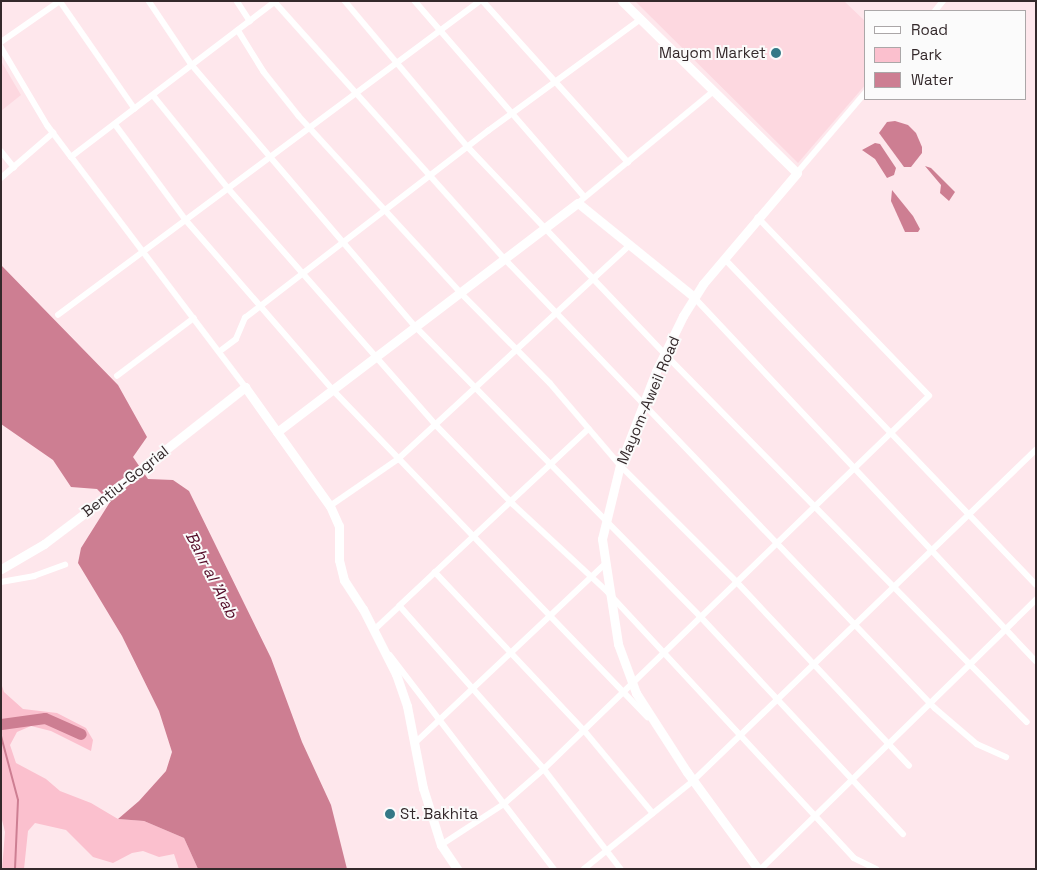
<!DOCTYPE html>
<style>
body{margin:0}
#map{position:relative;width:1037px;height:870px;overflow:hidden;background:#fee7ec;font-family:"Space Grotesk",sans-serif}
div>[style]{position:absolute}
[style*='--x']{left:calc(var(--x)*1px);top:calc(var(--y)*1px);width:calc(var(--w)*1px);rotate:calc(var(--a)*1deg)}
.built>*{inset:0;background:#fdd8e0}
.green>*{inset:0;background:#fbc0ce}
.water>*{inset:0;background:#cd7e92}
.stream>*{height:2px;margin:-1px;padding:0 1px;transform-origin:1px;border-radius:1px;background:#cd7e92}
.river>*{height:11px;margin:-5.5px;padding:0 5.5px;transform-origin:5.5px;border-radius:5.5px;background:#cd7e92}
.street>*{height:5.5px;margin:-2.75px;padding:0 2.75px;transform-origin:2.75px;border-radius:2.75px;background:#fff}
.secondary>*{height:9px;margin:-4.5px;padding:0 4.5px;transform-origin:4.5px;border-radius:4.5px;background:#fff}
.dots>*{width:14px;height:14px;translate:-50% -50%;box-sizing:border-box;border:2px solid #fbfbfb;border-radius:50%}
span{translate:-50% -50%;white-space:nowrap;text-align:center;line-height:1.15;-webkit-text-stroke:4px #fbfbfb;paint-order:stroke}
.poi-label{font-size:15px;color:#34292b}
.right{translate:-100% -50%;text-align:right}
.left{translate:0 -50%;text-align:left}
.street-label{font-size:15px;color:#34292b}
.water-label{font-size:16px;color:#540c28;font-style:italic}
.frame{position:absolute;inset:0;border:2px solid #34292b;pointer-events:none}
.legend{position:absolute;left:864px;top:10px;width:162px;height:90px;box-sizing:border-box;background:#fbfbfb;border:1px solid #aba7a8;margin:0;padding:6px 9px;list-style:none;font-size:15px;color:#34292b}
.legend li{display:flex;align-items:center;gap:10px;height:25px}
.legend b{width:25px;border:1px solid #aba7a8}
</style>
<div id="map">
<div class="built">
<div style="clip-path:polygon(635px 1px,844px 1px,866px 22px,866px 84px,798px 163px)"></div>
<div style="clip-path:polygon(1px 61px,21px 95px,1px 111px)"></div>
</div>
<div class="green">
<div style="clip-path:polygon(1px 683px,4px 692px,23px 709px,57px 713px,86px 728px,93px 740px,91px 751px,51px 731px,31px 726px,17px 732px,10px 745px,16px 763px,46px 779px,60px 791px,91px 803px,118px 819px,144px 821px,184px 838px,198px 869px,179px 869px,174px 854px,159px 857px,143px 851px,132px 853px,113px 863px,93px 857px,66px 830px,35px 823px,28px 831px,24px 869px,2px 869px,5px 832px,1px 816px)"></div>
</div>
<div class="water">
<div style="clip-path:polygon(895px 121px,908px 125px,916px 133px,922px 147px,922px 153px,911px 167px,904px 167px,879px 133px,887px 122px)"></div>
<div style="clip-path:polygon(875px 143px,880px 144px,896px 168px,894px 175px,887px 178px,875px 159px,862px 150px)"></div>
<div style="clip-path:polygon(925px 166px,931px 168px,955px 192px,949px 201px,940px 193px,941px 185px)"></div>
<div style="clip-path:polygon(892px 190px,913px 216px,920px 229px,918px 232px,905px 232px,891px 201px)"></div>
<div style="clip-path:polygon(1px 265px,118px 385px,147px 437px,133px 457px,148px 479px,173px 480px,189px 491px,271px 658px,302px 742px,331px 805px,347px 869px,198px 869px,184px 838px,144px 821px,118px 819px,139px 801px,166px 771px,172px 752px,159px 711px,122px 636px,78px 563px,81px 548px,110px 502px,97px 489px,71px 487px,53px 460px,1px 424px)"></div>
</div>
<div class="stream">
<div style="--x:1;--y:736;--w:66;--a:75.1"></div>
<div style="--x:18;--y:800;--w:69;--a:92.5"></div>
</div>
<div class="river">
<div style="--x:1;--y:724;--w:44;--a:-7.8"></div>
<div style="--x:45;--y:718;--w:39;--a:24"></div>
</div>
<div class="street">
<div style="--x:60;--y:1;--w:131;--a:55.2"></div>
<div style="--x:149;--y:1;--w:77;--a:56.1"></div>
<div style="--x:192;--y:65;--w:346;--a:49.5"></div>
<div style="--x:417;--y:328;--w:404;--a:45.5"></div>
<div style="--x:700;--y:616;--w:298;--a:47"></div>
<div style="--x:237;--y:1;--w:24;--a:57"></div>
<div style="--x:345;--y:1;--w:191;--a:49.9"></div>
<div style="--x:468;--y:147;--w:286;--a:46.4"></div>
<div style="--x:665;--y:354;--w:516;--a:45.47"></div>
<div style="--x:415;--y:1;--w:259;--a:49.1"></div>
<div style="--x:483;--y:1;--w:217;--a:48"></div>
<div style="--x:275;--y:2;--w:345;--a:48.2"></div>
<div style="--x:505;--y:259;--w:622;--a:46.24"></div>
<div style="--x:935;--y:708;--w:55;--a:40.6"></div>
<div style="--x:977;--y:744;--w:32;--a:24"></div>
<div style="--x:935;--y:11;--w:13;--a:-51"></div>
<div style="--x:238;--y:30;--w:49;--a:58.2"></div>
<div style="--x:264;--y:72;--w:56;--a:51.5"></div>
<div style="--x:299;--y:116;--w:240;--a:47.5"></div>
<div style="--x:461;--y:293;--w:127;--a:45.3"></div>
<div style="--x:550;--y:383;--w:108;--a:49.5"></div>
<div style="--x:620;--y:465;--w:164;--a:45"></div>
<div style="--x:736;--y:581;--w:253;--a:46.8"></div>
<div style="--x:1;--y:42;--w:72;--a:-34.8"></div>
<div style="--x:1;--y:47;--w:92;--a:59.3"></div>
<div style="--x:48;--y:126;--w:39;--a:53"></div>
<div style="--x:153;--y:95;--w:119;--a:51.1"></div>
<div style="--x:228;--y:188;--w:314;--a:48.7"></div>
<div style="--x:435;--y:424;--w:112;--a:45.7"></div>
<div style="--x:513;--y:504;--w:129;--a:42.8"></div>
<div style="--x:608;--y:592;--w:362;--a:47.2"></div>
<div style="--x:854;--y:858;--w:25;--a:26"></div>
<div style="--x:115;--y:124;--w:119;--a:53.5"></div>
<div style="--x:186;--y:220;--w:225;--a:49.1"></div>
<div style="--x:333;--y:390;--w:454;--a:46.1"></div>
<div style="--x:1;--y:151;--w:21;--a:51"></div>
<div style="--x:797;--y:173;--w:106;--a:-49.6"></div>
<div style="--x:1;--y:178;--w:69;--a:-40.9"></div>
<div style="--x:578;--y:203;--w:176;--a:-39.5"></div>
<div style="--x:725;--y:259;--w:450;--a:46.3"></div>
<div style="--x:694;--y:297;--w:499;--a:46.8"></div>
<div style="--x:58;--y:315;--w:526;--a:-36.65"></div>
<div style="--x:219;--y:352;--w:21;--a:-37"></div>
<div style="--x:236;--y:339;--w:23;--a:-67"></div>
<div style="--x:245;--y:318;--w:307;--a:-37.6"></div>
<div style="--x:488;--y:131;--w:190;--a:-36.2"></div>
<div style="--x:117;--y:376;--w:96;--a:-37"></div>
<div style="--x:245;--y:387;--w:288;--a:-127.1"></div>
<div style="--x:71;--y:157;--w:258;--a:-37.3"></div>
<div style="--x:589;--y:429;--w:259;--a:136.9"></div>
<div style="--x:400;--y:606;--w:217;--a:48.5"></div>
<div style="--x:544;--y:769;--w:126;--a:52.4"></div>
<div style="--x:330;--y:506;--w:81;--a:-34.5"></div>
<div style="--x:397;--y:460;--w:317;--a:-42.7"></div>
<div style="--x:435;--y:572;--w:217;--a:46.7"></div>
<div style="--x:584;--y:730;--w:108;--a:50.3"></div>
<div style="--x:1;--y:582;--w:34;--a:-10"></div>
<div style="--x:34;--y:576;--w:33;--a:-20"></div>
<div style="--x:374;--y:630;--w:35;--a:-43"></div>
<div style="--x:390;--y:655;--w:270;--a:52.5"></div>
<div style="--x:414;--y:744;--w:261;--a:-43.3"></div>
<div style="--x:441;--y:845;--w:75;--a:-33.1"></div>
<div style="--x:504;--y:804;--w:53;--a:-41.2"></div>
<div style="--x:544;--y:769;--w:536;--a:-44.09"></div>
<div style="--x:929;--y:396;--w:247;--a:-133.9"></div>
<div style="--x:584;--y:869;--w:140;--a:-38.9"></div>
<div style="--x:693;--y:781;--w:477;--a:-44"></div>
<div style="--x:761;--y:869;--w:385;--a:-44.4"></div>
</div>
<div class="secondary">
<div style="--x:622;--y:1;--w:245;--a:44.5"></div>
<div style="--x:797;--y:173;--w:145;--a:130.3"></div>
<div style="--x:703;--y:284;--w:38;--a:122"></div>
<div style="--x:683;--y:316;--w:61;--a:116.1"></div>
<div style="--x:656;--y:371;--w:101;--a:111"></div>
<div style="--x:620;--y:465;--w:76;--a:103.7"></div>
<div style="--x:602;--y:539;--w:106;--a:81.3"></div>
<div style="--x:618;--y:644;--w:52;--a:69.8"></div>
<div style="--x:636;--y:693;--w:94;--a:57.2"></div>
<div style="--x:687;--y:772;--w:120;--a:53.8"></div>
<div style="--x:277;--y:432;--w:378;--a:-37.3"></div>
<div style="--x:578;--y:203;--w:149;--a:39"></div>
<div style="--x:1;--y:569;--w:50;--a:-30.2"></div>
<div style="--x:44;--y:544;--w:51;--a:-37.1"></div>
<div style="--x:85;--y:513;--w:204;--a:-38.2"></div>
<div style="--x:245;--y:387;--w:146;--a:54.5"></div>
<div style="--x:330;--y:506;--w:22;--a:66"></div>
<div style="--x:339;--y:526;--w:34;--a:90"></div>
<div style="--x:339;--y:560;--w:21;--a:76"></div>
<div style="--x:344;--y:580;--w:35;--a:57"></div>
<div style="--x:363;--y:609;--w:73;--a:63.1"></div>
<div style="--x:396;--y:674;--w:34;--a:71"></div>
<div style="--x:407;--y:706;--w:84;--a:79"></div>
<div style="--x:423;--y:788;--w:60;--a:72.5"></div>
<div style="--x:441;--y:845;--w:29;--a:56"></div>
</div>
<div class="dots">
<div style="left:776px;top:53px;background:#347987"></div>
<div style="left:390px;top:814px;background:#347987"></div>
</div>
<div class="poi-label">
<span class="right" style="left:766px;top:53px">Mayom Market</span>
<span class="left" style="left:400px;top:814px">St. Bakhita</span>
</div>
<div class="street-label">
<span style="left:648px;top:400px;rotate:-67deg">Mayom-Aweil Road</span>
<span style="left:125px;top:481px;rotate:-38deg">Bentiu-Gogrial</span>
</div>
<div class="water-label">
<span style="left:211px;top:575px;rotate:63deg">Bahr al 'Arab</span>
</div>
<div class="frame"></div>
<ul class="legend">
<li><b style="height:6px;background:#fff"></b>Road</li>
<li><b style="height:14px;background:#fbc0ce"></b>Park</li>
<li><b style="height:14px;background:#cd7e92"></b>Water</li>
</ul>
</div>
